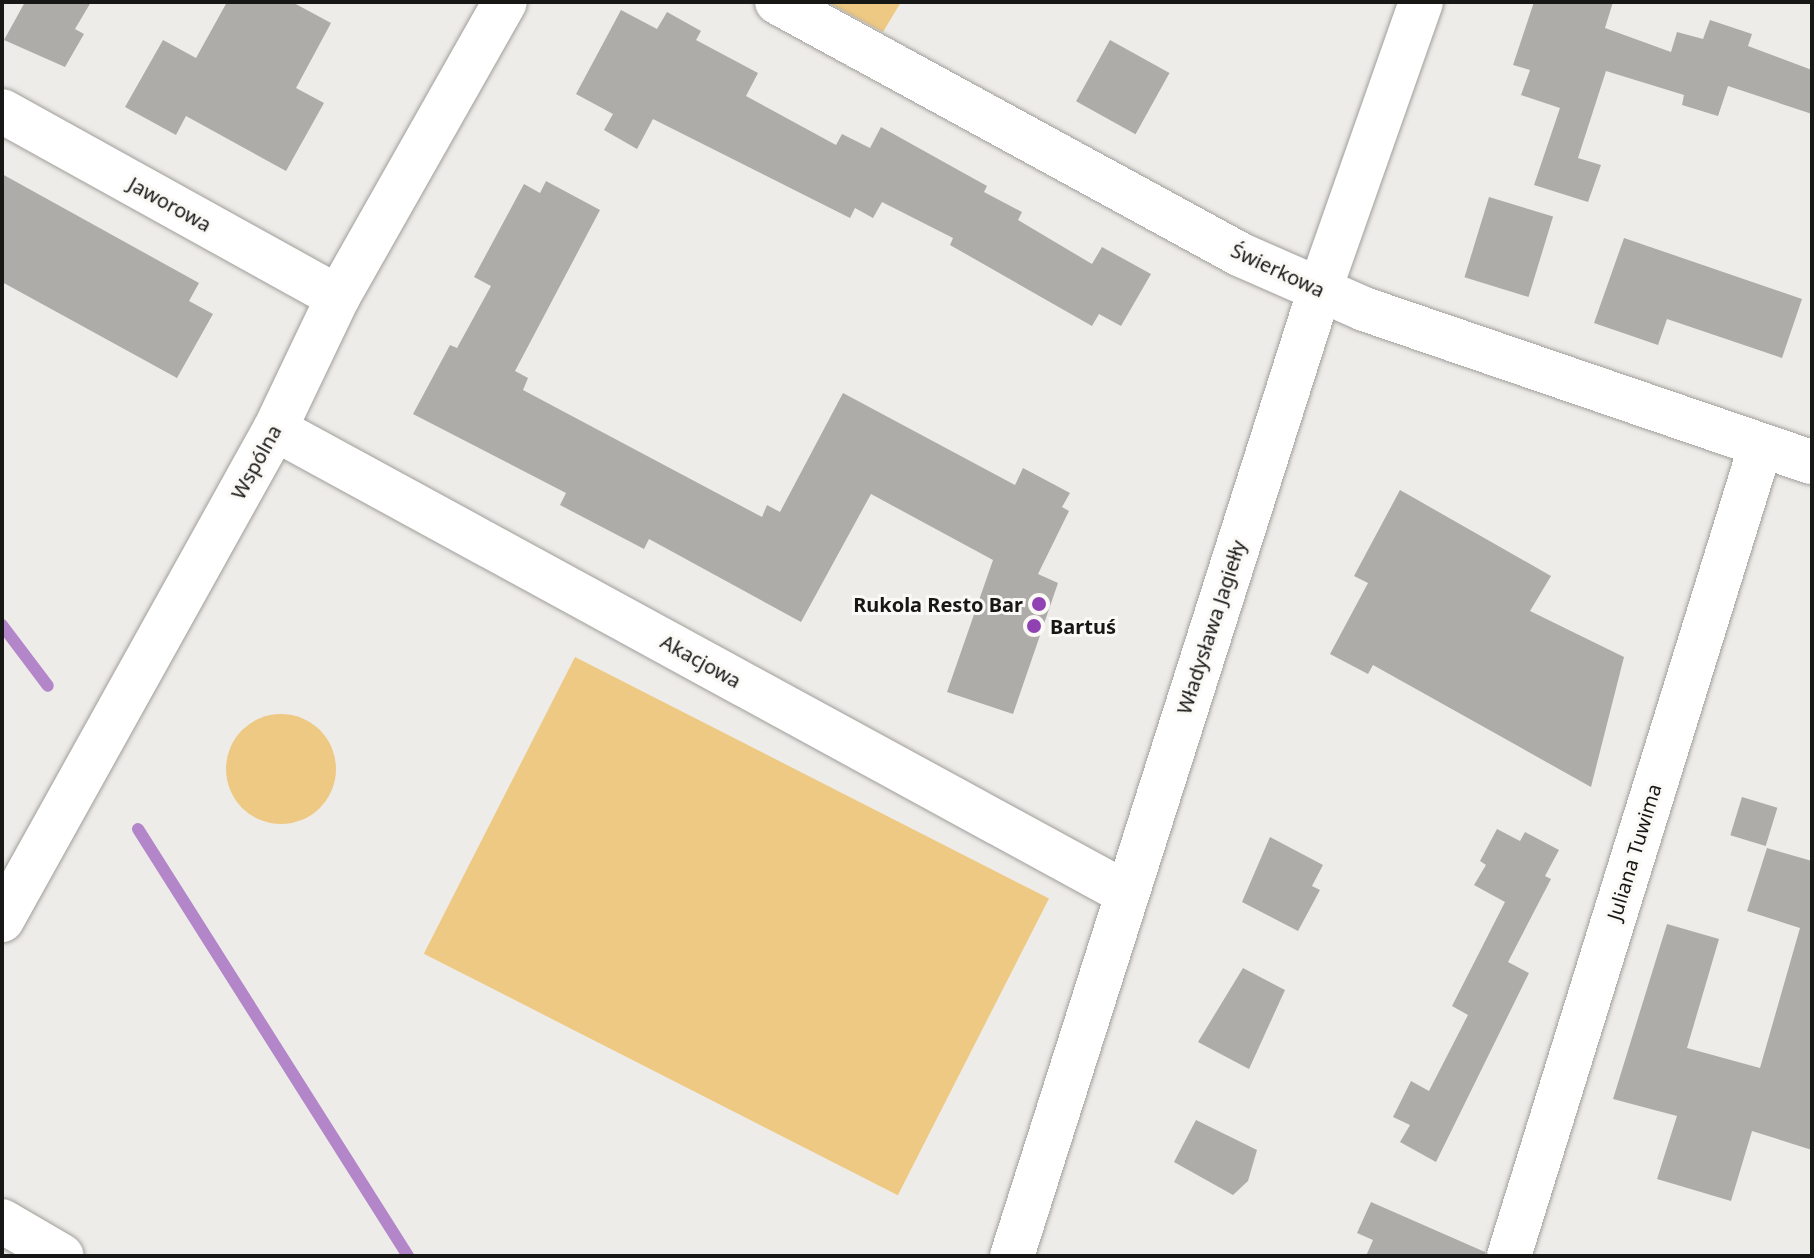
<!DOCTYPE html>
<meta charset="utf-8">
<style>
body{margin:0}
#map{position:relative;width:1814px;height:1258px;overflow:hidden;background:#eeece8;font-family:"Noto Sans",sans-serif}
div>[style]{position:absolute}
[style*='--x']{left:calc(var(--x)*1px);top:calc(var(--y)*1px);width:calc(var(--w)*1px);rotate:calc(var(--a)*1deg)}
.green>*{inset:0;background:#eec984;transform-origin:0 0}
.round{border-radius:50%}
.stream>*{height:12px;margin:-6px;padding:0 6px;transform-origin:6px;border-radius:6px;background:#b386ca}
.building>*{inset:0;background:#adaca8;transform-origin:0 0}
.roads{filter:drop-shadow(0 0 2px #a09e9b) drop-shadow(0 0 2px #a09e9b)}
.minor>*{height:44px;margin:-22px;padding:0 22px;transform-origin:22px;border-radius:22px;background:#fff}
.dots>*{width:22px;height:22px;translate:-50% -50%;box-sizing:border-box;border:4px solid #fbf9f6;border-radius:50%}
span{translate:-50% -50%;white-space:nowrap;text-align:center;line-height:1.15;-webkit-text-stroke:6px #fbf9f6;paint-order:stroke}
.street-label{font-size:20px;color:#171715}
.poi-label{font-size:20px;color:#171715;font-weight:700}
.right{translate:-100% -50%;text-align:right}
.left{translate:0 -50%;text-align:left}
.frame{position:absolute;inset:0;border:4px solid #171715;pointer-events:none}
</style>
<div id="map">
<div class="green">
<div style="clip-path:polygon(827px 2px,901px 2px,883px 32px)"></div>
<div style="left:575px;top:657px;width:532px;height:333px;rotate:27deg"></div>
<div class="round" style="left:226px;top:714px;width:110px;height:110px"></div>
</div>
<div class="stream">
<div style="--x:2;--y:625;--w:76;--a:53"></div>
<div style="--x:138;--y:829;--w:505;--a:57.69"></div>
</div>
<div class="building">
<div style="clip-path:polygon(25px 2px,91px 2px,75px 29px,84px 34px,65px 67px,4px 40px)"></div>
<div style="clip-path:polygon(227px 2px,292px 2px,331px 23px,296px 88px,324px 103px,286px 171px,186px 116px,176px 135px,125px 107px,163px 40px,196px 58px)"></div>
<div style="clip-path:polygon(1534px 2px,1613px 2px,1605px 28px,1671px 52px,1677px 32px,1703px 39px,1710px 20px,1752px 34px,1748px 46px,1812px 70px,1812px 114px,1728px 86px,1718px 116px,1682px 105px,1684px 95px,1606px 71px,1578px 158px,1601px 165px,1588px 202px,1534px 185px,1560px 108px,1521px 95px,1530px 70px,1513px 65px)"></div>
<div style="clip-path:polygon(621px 10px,657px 29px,667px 12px,701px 31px,696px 40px,758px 73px,746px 96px,836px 145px,842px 134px,870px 148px,881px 127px,987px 186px,984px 192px,1022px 212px,1018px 220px,1092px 264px,1102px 247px,1151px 274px,1121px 326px,1099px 314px,1092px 326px,950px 245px,953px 238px,882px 202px,873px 218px,855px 208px,850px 218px,653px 119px,637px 149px,604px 130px,613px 114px,576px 94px)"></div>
<div style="left:1110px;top:40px;width:68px;height:70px;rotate:29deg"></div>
<div style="clip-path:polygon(2px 174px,199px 283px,189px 301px,213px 314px,177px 378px,2px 282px)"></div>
<div style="clip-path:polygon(546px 181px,600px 210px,515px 371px,528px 378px,523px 390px,762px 517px,767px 505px,780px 512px,843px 393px,1015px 485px,1023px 468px,1070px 493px,1062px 507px,1069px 511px,1038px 574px,1058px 583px,1013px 714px,947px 692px,993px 560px,871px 494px,801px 622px,649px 539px,644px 549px,560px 505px,566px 493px,413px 414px,450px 345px,457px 348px,491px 286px,474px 277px,524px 184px,540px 193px)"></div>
<div style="left:1489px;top:197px;width:67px;height:84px;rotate:17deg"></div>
<div style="clip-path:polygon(1624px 238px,1802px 299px,1782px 358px,1667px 319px,1658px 345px,1594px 323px)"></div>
<div style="clip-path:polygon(1400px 490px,1551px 576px,1530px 611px,1624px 657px,1591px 787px,1373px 665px,1368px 674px,1330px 654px,1368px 583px,1354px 576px)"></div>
<div style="left:1742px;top:797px;width:37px;height:40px;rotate:17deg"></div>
<div style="clip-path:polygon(1497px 829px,1520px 841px,1525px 832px,1559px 850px,1545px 876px,1551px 879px,1508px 962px,1529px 973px,1436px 1162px,1400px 1142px,1410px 1125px,1393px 1117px,1411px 1081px,1429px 1091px,1468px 1015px,1452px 1006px,1505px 902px,1474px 885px,1486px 865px,1480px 861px)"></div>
<div style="clip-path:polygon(1270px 837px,1323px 865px,1312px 886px,1320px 890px,1298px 931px,1242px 902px)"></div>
<div style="clip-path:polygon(1767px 848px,1812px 861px,1812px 1150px,1752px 1131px,1731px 1201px,1657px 1179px,1677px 1116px,1613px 1099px,1667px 924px,1719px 939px,1687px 1048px,1760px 1068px,1800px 928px,1747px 911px)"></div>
<div style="clip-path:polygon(1243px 968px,1285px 990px,1249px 1069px,1198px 1042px)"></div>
<div style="clip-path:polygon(1196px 1120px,1257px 1150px,1248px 1181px,1233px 1195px,1174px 1162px)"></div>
<div style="clip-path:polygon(1371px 1202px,1485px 1252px,1485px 1256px,1366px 1256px,1373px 1240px,1357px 1233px)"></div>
</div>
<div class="roads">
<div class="minor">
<div style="--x:777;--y:2;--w:528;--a:28.6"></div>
<div style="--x:1241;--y:255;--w:134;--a:23.7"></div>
<div style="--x:1364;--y:309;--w:473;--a:18.9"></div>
<div style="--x:2;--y:111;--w:384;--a:29"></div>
<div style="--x:275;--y:429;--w:969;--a:28.6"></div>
<div style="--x:2;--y:920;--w:562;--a:-60.93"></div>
<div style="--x:275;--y:429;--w:146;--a:-64.5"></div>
<div style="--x:338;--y:297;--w:339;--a:-60.5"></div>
<div style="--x:2;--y:1221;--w:69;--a:30.3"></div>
<div style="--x:1012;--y:1256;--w:1015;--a:-72.33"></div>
<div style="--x:1320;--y:289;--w:304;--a:-70.6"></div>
<div style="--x:1509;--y:1256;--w:846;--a:-72.74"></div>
</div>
</div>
<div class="dots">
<div style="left:1039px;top:604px;background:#9042b3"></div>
<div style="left:1034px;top:626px;background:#9042b3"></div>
</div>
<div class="street-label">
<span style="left:170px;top:204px;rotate:29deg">Jaworowa</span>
<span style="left:1278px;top:270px;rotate:25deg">Świerkowa</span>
<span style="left:256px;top:462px;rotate:-61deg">Wspólna</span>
<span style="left:1211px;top:627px;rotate:-72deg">Władysława Jagiełły</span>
<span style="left:701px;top:661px;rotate:29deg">Akacjowa</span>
<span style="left:1634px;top:852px;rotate:-73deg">Juliana Tuwima</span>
</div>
<div class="poi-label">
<span class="right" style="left:1023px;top:604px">Rukola Resto Bar</span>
<span class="left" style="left:1050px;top:626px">Bartuś</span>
</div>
<div class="frame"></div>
</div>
